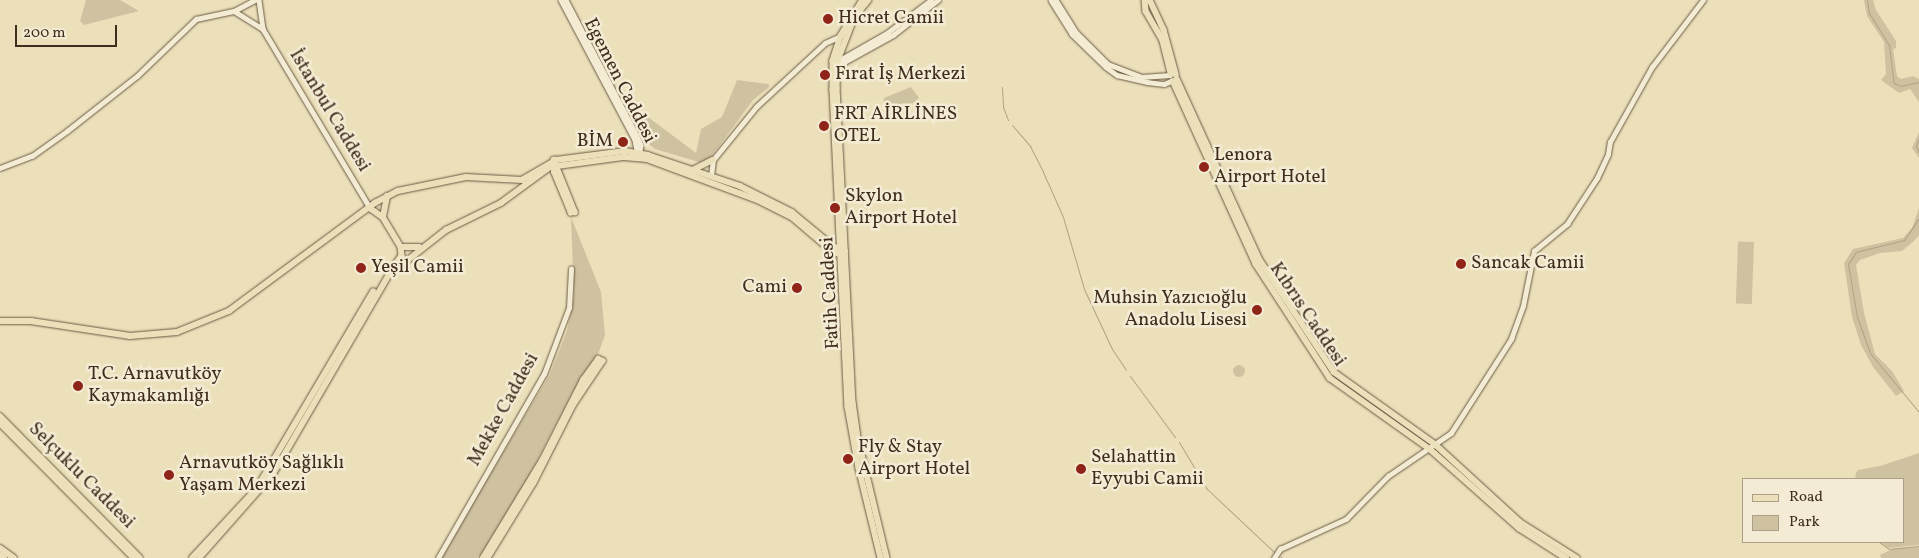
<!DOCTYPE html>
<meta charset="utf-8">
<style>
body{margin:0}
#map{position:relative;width:1919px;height:558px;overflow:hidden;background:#ece0bb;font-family:Vollkorn,serif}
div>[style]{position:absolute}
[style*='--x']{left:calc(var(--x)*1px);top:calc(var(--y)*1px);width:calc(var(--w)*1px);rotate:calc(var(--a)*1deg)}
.green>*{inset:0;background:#cfc2a0;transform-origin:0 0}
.round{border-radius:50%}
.stream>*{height:1px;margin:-0.5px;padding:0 0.5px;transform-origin:0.5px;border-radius:0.5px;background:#b2a385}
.roads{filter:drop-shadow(0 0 1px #6b5a44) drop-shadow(0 0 1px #6b5a44)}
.minor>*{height:4.5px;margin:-2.25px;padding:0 2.25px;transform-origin:2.25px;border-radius:2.25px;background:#f3ebd3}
.major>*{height:5.5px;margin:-2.75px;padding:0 2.75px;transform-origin:2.75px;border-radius:2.75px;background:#ece0bb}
.highway>*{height:6px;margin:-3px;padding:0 3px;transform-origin:3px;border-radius:3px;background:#ece0bb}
.dots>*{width:14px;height:14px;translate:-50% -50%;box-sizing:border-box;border:2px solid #f3ebd3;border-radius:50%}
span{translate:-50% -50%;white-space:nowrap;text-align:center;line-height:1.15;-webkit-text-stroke:5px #f3ebd3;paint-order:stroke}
.poi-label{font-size:19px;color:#402d1d}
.left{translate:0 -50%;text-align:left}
.right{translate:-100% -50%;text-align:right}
.street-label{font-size:19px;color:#402d1d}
.legend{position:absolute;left:1742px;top:478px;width:162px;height:65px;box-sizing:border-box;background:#f3ebd3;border:1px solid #ab9f8a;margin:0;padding:6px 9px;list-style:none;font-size:15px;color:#402d1d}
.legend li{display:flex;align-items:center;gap:10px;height:25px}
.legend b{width:25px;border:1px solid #ab9f8a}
.scale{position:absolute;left:15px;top:25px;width:102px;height:22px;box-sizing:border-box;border:2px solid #402d1d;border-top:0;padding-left:6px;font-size:15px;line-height:18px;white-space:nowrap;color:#402d1d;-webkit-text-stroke:4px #f3ebd3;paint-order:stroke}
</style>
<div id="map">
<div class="green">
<div style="clip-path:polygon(86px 0,120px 0,139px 11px,84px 25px,80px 21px)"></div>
<div style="clip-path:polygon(1864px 0,1873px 0,1876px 10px,1896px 41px,1896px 48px,1893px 49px,1897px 76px,1901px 79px,1913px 76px,1919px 79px,1919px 102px,1910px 89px,1899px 93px,1881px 80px,1886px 74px,1884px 42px,1867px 16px)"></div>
<div style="clip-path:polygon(737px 80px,769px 84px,769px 87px,753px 100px,711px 157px,702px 163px,655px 149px,646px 142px,630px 113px,636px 108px,696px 153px,701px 129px,722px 117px)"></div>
<div style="clip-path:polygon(911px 87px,919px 98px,890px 122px,887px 117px,884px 120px,884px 98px)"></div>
<div style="clip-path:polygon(1919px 132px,1919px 158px,1912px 148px)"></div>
<div style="clip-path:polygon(1919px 208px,1919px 235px,1914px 241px,1902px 251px,1880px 253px,1860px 260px,1856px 265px,1864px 313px,1875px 354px,1892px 371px,1904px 391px,1896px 396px,1873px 367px,1861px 345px,1852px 317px,1844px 263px,1853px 249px,1903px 238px,1912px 228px)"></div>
<div style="clip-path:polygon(571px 217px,601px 292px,605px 335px,597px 357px,575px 388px,532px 471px,484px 551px,477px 558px,440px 558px,550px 374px,567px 331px,574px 297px)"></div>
<div style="left:1754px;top:242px;width:62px;height:16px;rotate:92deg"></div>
<div class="round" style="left:1233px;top:365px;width:12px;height:12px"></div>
<div style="clip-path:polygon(1919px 453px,1919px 545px,1888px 548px,1881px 542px,1903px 542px,1903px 479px,1855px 479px,1856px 473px,1858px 470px,1880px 466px)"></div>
<div style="clip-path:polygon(1919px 547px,1919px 558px,1881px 558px,1880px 555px,1895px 548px)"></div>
</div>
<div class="stream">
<div style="--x:1867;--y:0;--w:13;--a:81"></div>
<div style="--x:1869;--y:13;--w:38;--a:58"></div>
<div style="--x:1889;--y:45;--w:38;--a:83"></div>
<div style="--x:1894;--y:83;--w:8;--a:23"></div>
<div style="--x:1901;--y:86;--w:18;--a:-13"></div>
<div style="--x:1002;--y:87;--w:20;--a:87"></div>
<div style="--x:1003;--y:107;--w:14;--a:69"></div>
<div style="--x:1012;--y:125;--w:28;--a:49"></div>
<div style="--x:1030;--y:146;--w:29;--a:63"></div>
<div style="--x:1043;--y:172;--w:49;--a:66"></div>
<div style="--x:1063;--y:217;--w:75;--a:73.7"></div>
<div style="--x:1084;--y:289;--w:66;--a:65"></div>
<div style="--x:1112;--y:349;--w:25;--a:56"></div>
<div style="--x:1919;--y:137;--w:9;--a:108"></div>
<div style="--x:1916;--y:146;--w:8;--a:67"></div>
<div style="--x:1919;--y:218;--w:27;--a:124"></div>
<div style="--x:1904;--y:240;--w:49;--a:166"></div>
<div style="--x:1856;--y:252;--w:14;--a:124"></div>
<div style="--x:1848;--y:264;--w:54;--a:80.4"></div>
<div style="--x:1857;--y:317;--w:38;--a:70"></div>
<div style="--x:1870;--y:353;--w:77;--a:50.3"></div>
<div style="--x:1130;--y:376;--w:76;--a:53.6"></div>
<div style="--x:1179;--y:442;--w:55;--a:59.2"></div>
<div style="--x:1207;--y:489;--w:92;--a:43.2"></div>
<div style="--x:1879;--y:542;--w:12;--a:35"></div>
<div style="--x:1889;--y:549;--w:30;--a:-6"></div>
<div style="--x:1281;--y:557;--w:1;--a:45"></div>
</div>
<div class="roads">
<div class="minor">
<div style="--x:259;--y:0;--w:29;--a:82"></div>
<div style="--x:263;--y:29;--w:209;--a:59.1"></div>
<div style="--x:561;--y:0;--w:158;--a:62.1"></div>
<div style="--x:635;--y:140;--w:15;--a:79"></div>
<div style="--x:566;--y:0;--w:151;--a:62.4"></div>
<div style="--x:636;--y:134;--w:12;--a:66"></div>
<div style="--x:641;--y:145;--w:11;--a:100"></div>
<div style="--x:1051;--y:0;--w:40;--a:58"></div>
<div style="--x:1072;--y:34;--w:47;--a:44.1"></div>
<div style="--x:1106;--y:67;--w:14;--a:36"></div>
<div style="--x:1117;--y:75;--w:31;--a:13"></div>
<div style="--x:1147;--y:82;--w:17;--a:7"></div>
<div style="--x:1164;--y:84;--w:8;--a:-23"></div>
<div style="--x:1056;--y:0;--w:36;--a:58"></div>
<div style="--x:1075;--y:31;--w:47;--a:45"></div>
<div style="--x:1108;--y:64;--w:36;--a:21"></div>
<div style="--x:1142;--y:77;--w:28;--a:-4"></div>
<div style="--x:234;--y:11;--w:34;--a:32"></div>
<div style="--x:838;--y:61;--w:56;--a:-29.7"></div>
<div style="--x:887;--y:33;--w:55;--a:-36.9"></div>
<div style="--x:837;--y:66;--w:64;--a:-29"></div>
<div style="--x:893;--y:35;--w:57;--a:-37.9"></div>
<div style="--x:0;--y:168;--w:34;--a:-21"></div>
<div style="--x:32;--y:156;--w:43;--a:-35.5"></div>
<div style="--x:67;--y:131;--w:89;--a:-38.2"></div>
<div style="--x:137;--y:76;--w:82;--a:-44"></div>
<div style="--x:196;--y:19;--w:39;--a:-12"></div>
<div style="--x:234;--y:11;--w:24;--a:-28"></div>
<div style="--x:711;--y:176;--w:16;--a:-83"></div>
<div style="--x:713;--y:160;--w:68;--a:-50.9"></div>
<div style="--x:756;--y:107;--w:94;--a:-42.8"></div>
<div style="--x:825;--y:43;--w:17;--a:-24"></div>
<div style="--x:438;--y:558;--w:212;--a:-60.1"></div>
<div style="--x:544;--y:374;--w:71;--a:-69.3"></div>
<div style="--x:569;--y:308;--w:39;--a:-87"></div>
<div style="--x:1274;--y:558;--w:11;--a:-56"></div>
<div style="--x:1280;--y:549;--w:72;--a:-24.4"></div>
<div style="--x:1346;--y:519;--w:60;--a:-45.7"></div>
<div style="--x:1388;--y:476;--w:76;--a:-34.3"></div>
<div style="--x:1451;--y:433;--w:112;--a:-57.4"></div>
<div style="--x:1511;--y:339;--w:35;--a:-70"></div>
<div style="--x:1523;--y:306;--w:56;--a:-78.7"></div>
<div style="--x:1534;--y:251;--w:43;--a:-39.3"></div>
<div style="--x:1567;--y:224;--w:55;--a:-56.9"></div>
<div style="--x:1597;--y:178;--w:26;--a:-65"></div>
<div style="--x:1608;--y:154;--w:12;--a:-81"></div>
<div style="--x:1610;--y:142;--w:86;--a:-60.8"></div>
<div style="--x:1652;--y:67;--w:84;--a:-52.7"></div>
</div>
<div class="major">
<div style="--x:863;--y:0;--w:42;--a:121.4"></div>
<div style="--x:841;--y:36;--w:26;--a:108"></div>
<div style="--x:833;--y:61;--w:29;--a:90"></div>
<div style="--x:833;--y:90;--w:317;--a:87.3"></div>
<div style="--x:848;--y:407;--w:62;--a:79.8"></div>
<div style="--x:859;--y:468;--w:93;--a:76.3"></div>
<div style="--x:869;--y:0;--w:22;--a:129"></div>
<div style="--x:855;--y:17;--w:47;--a:111.1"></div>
<div style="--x:838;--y:61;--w:27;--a:92"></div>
<div style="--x:837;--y:88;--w:314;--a:87.1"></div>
<div style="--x:853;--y:402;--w:36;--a:82"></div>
<div style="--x:858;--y:438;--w:123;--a:76.4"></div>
<div style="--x:1145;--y:0;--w:11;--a:85"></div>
<div style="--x:1146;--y:11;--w:34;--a:60"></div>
<div style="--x:1163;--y:41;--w:34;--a:76"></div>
<div style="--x:1150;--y:0;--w:33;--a:65"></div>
<div style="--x:1164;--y:30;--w:46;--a:74.7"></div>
<div style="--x:1177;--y:79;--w:199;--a:65.4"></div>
<div style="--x:1260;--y:260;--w:134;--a:56.5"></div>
<div style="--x:1334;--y:372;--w:124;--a:35.5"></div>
<div style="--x:1435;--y:444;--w:115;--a:42.5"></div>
<div style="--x:1520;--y:522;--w:67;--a:32.3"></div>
<div style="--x:1173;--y:81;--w:201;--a:65.6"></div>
<div style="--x:1256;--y:264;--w:136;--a:57"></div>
<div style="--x:1330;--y:378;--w:123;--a:35.4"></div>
<div style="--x:1430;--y:449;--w:119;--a:41.6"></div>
<div style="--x:1519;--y:528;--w:56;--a:32.6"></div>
<div style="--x:554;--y:160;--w:5;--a:68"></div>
<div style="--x:556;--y:165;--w:51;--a:68"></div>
<div style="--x:575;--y:212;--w:4;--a:166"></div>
<div style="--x:571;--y:213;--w:44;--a:-112.5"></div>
<div style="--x:554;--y:172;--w:12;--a:-90"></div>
<div style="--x:693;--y:170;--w:22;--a:-27"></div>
<div style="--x:370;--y:208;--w:16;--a:35"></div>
<div style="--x:383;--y:217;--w:35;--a:59"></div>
<div style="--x:401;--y:247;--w:9;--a:84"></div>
<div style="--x:402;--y:256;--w:10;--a:127"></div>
<div style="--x:383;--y:217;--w:21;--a:-79"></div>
<div style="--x:401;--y:247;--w:18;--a:0"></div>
<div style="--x:0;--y:321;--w:31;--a:0"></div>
<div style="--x:31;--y:321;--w:100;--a:8.6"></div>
<div style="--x:130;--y:336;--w:47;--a:-4.9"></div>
<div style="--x:177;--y:332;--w:56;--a:-22"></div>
<div style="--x:229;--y:311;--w:182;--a:-36.5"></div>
<div style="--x:375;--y:203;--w:26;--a:-28"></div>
<div style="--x:398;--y:191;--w:69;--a:-11.6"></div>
<div style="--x:466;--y:177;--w:56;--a:3.1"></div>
<div style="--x:522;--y:180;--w:39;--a:-30"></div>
<div style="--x:556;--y:160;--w:70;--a:-7.4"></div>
<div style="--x:625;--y:151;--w:23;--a:10"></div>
<div style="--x:648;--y:155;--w:97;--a:18.6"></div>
<div style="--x:740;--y:186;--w:58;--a:26.6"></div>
<div style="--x:792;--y:212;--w:53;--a:39.7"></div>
<div style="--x:833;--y:246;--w:13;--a:23"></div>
<div style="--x:0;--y:416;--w:199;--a:45.4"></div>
<div style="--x:0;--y:423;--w:190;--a:45.2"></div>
<div style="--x:192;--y:558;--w:96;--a:-47.1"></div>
<div style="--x:257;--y:488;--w:228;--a:-59.4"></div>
<div style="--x:199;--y:558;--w:112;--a:-48.6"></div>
<div style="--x:273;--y:474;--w:230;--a:-59.8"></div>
<div style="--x:389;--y:275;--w:73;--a:-38.3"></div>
<div style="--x:446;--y:230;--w:61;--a:-26.1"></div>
<div style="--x:501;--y:203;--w:61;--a:-36.3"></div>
<div style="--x:550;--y:167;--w:75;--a:-7.7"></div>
<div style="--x:624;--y:157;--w:23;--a:5"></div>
<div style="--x:647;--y:159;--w:118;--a:20.3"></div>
<div style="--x:758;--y:200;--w:38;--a:27"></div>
<div style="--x:792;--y:217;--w:52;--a:40.4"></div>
<div style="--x:832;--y:251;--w:14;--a:21"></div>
<div style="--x:483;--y:558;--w:116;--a:-58.8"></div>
<div style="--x:543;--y:459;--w:89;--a:-63.1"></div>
<div style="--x:583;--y:380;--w:26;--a:-54"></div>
<div style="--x:598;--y:359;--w:5;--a:22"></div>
<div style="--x:603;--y:361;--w:54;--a:123.7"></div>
<div style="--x:573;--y:406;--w:86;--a:116.9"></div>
<div style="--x:534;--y:483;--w:88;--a:121.5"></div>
</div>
<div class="highway">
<div style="--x:0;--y:548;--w:17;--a:36"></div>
<div style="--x:0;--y:555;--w:5;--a:37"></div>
</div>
</div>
<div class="dots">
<div style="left:828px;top:19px;background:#8f2418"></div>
<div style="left:825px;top:75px;background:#8f2418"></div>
<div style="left:824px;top:126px;background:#8f2418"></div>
<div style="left:623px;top:142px;background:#8f2418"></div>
<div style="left:1204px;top:167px;background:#8f2418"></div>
<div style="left:835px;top:208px;background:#8f2418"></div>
<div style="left:1461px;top:264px;background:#8f2418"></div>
<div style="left:361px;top:268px;background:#8f2418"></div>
<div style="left:797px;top:288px;background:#8f2418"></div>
<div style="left:1257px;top:310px;background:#8f2418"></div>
<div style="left:78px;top:386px;background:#8f2418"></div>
<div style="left:848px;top:459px;background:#8f2418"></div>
<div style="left:1081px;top:469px;background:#8f2418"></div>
<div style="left:169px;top:475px;background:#8f2418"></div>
</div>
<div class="poi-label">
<span class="left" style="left:838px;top:19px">Hicret Camii</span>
<span class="left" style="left:835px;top:75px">Fırat İş Merkezi</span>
<span class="left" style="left:834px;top:126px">FRT AİRLİNES<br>OTEL</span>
<span class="right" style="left:613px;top:142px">BİM</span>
<span class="left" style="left:1214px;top:167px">Lenora<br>Airport Hotel</span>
<span class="left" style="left:845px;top:208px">Skylon<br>Airport Hotel</span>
<span class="left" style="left:1471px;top:264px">Sancak Camii</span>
<span class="left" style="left:371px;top:268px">Yeşil Camii</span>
<span class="right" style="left:787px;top:288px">Cami</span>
<span class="right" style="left:1247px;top:310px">Muhsin Yazıcıoğlu<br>Anadolu Lisesi</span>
<span class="left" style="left:88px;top:386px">T.C. Arnavutköy<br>Kaymakamlığı</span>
<span class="left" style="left:858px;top:459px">Fly &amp; Stay<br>Airport Hotel</span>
<span class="left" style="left:1091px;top:469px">Selahattin<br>Eyyubi Camii</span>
<span class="left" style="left:179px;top:475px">Arnavutköy Sağlıklı<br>Yaşam Merkezi</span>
</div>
<div class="street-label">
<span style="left:619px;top:81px;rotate:63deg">Egemen Caddesi</span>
<span style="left:329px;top:111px;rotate:59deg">İstanbul Caddesi</span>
<span style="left:831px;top:293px;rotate:-93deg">Fatih Caddesi</span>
<span style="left:1307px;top:315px;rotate:56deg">Kıbrıs Caddesi</span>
<span style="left:504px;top:410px;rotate:-61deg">Mekke Caddesi</span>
<span style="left:81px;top:476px;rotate:45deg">Selçuklu Caddesi</span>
</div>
<ul class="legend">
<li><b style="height:6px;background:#ece0bb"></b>Road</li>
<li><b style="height:14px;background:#cfc2a0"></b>Park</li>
</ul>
<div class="scale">200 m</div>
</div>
